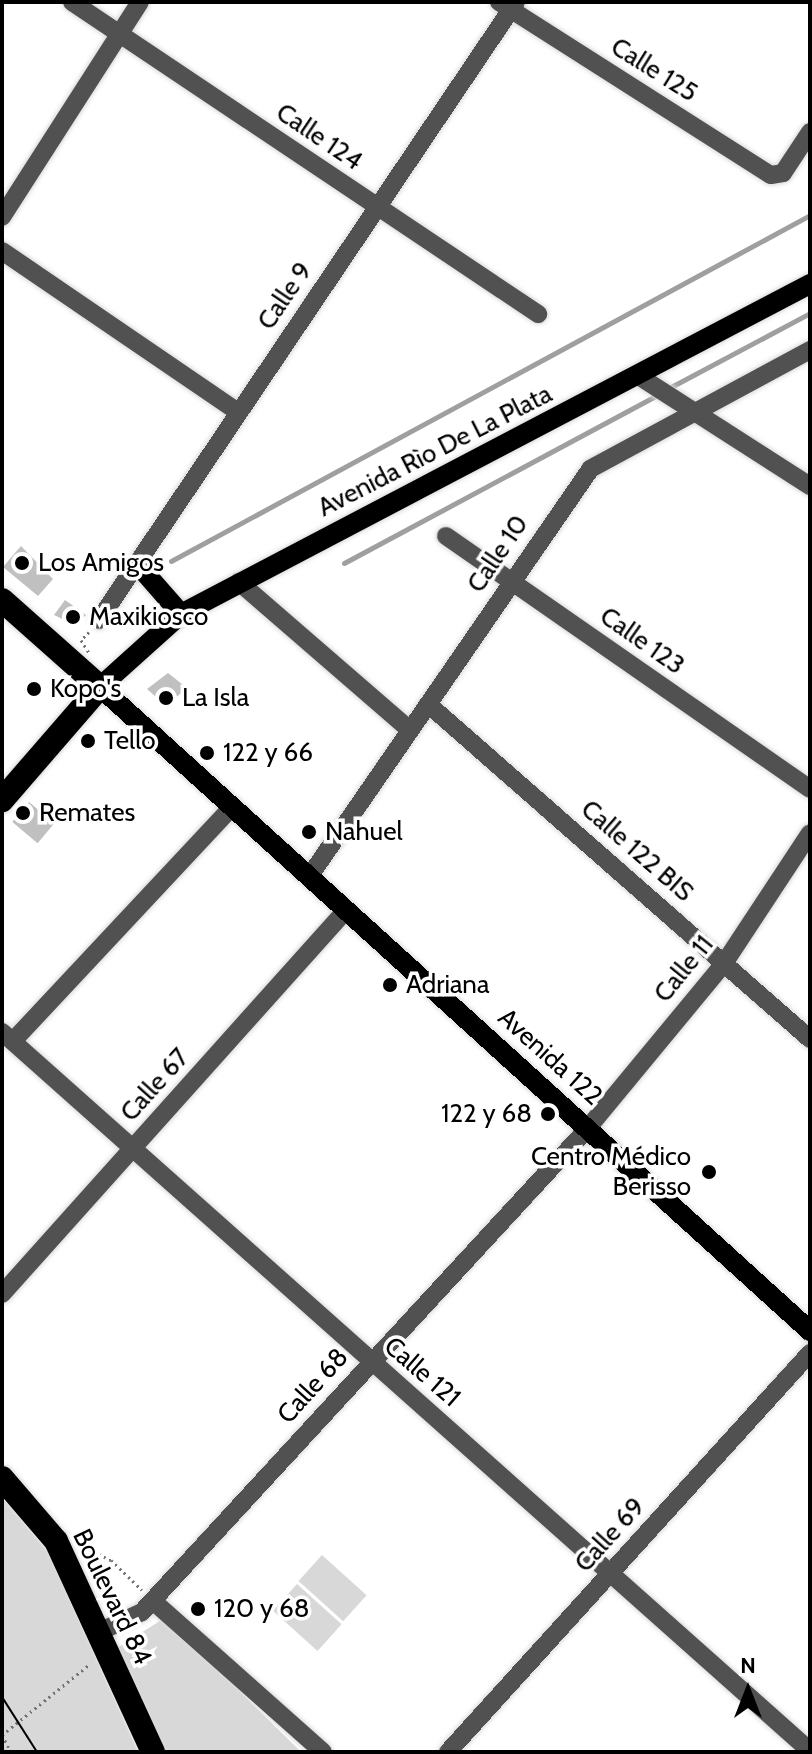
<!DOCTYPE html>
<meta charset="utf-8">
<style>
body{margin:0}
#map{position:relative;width:812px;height:1754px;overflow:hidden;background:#fff;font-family:Cabin,sans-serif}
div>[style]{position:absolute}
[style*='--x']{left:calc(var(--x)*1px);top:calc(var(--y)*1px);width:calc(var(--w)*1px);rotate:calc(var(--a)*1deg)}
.green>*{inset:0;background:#d8d8d8;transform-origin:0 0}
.stream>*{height:5px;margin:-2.5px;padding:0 2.5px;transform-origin:2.5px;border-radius:2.5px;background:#9f9f9f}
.building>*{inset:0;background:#c0c0c0;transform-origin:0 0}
.path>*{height:3px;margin-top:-1.5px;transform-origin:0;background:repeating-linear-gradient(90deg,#737373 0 2px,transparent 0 6px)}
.roads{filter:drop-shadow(0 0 2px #dbdbdb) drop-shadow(0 0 2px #dbdbdb)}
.minor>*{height:18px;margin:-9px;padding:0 9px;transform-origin:9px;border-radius:9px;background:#515151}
.major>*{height:20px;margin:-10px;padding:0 10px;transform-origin:10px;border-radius:10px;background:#000}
.highway>*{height:24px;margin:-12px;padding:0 12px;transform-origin:12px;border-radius:12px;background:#000}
.tram>*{height:2px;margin:-1px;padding:0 1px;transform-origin:1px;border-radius:1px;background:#000}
.dots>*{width:22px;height:22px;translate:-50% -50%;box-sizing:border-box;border:4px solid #fff;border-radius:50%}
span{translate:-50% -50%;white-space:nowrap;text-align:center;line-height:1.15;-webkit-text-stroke:7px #fff;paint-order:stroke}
.street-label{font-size:26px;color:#000}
.poi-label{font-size:26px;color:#000}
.left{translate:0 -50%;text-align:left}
.right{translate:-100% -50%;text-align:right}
.frame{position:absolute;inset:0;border:4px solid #000;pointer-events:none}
.north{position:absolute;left:708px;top:1650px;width:80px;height:80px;-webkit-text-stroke:6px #fff;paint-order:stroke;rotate:0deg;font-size:22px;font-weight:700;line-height:32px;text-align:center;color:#000}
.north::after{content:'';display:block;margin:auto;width:28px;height:36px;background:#000;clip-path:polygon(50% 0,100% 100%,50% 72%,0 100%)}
</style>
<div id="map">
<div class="green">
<div style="clip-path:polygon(2px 1498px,47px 1551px,138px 1752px,2px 1752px)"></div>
<div style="left:322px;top:1555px;width:60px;height:35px;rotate:42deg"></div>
<div style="left:297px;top:1584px;width:60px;height:36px;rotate:42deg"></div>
<div style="clip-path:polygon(163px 1619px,182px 1634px,301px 1752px,161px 1752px,117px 1648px)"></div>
</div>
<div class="stream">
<div style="--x:669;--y:388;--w:160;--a:-28"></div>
<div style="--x:171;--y:561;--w:727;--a:-28.43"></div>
<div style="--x:344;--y:563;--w:355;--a:-28.2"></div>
</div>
<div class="building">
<div style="clip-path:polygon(21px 546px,53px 579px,38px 596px,3px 567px)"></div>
<div style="clip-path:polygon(65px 600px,86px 615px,77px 626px,54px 615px)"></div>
<div style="clip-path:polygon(168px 673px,187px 688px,166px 706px,147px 689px)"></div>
<div style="left:29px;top:802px;width:33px;height:26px;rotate:40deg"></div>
</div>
<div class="path">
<div style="--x:89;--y:632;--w:11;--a:135"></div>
<div style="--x:81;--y:640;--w:15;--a:58"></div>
<div style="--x:77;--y:1543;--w:38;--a:27"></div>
<div style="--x:111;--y:1560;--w:43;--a:44.1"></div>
<div style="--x:2;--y:1735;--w:113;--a:-38.9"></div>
<div style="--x:2;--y:1735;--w:19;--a:62"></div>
</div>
<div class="roads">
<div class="minor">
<div style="--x:72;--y:2;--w:561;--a:33.8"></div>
<div style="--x:499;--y:2;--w:322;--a:32.5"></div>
<div style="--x:771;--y:175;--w:12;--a:-9"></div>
<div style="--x:783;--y:173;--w:49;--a:-56.6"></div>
<div style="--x:2;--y:217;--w:255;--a:-57.3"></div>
<div style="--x:2;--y:251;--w:286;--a:34.3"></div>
<div style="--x:637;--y:375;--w:206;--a:32.7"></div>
<div style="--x:446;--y:536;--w:443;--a:34.8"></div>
<div style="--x:239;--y:582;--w:226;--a:40.9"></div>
<div style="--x:99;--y:620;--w:746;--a:-55.99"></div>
<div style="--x:428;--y:704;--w:508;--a:41.25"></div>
<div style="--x:309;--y:877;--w:495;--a:-55.4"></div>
<div style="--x:590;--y:469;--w:250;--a:-28.4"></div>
<div style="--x:2;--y:1032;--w:1082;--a:41.66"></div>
<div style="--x:13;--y:1041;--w:320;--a:-46.9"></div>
<div style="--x:2;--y:1294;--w:516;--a:-48.14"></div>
<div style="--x:153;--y:1601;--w:227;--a:41.6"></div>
<div style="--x:101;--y:1631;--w:45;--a:-24.9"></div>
<div style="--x:142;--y:1612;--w:657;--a:-47.34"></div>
<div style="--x:587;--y:1129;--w:217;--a:-50.4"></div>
<div style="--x:725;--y:962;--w:154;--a:-56.6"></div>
<div style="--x:448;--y:1752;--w:539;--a:-47.78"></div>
</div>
<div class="major">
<div style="--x:810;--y:284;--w:710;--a:152.32"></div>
<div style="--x:181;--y:614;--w:109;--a:138"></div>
<div style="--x:100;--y:687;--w:959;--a:42.21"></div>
<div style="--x:139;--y:566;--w:64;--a:48.8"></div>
</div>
<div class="highway">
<div style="--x:2;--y:600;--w:131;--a:41.6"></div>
<div style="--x:100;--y:687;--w:150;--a:130.9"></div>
<div style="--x:2;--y:1478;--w:83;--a:49.4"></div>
<div style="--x:56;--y:1541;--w:232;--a:65.3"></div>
</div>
</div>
<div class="tram">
<div style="--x:2;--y:1697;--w:65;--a:57.5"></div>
</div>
<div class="dots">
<div style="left:22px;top:563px;background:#000"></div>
<div style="left:73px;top:617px;background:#000"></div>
<div style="left:34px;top:689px;background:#000"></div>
<div style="left:166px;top:698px;background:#000"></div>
<div style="left:88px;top:741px;background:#000"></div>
<div style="left:207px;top:753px;background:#000"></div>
<div style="left:23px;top:813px;background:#000"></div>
<div style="left:309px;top:832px;background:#000"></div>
<div style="left:390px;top:985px;background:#000"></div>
<div style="left:548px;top:1114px;background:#000"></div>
<div style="left:709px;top:1172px;background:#000"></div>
<div style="left:198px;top:1609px;background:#000"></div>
</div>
<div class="street-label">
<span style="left:654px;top:70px;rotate:32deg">Calle 125</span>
<span style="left:319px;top:137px;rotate:34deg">Calle 124</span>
<span style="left:285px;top:296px;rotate:-56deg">Calle 9</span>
<span style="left:435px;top:451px;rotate:-27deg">Avenida Rìo De La Plata</span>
<span style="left:498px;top:554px;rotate:-56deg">Calle 10</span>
<span style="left:642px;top:641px;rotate:35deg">Calle 123</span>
<span style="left:637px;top:851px;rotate:41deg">Calle 122 BIS</span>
<span style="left:684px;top:969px;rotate:-51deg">Calle 11</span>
<span style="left:550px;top:1057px;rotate:42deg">Avenida 122</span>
<span style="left:155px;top:1085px;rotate:-48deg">Calle 67</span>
<span style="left:422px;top:1372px;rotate:41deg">Calle 121</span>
<span style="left:313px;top:1386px;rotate:-48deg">Calle 68</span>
<span style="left:610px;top:1535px;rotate:-48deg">Calle 69</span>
<span style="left:112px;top:1597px;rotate:64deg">Boulevard 84</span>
</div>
<div class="poi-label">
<span class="left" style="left:38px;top:563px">Los Amigos</span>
<span class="left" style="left:89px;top:617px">Maxikiosco</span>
<span class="left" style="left:50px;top:689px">Kopo's</span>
<span class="left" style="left:182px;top:698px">La Isla</span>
<span class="left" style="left:104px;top:741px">Tello</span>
<span class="left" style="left:223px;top:753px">122 y 66</span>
<span class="left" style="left:39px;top:813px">Remates</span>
<span class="left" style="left:325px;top:832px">Nahuel</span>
<span class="left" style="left:406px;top:985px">Adriana</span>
<span class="right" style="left:532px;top:1114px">122 y 68</span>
<span class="right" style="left:691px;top:1172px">Centro Médico<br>Berisso</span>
<span class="left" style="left:214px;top:1609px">120 y 68</span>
</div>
<div class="frame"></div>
<div class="north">N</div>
</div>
